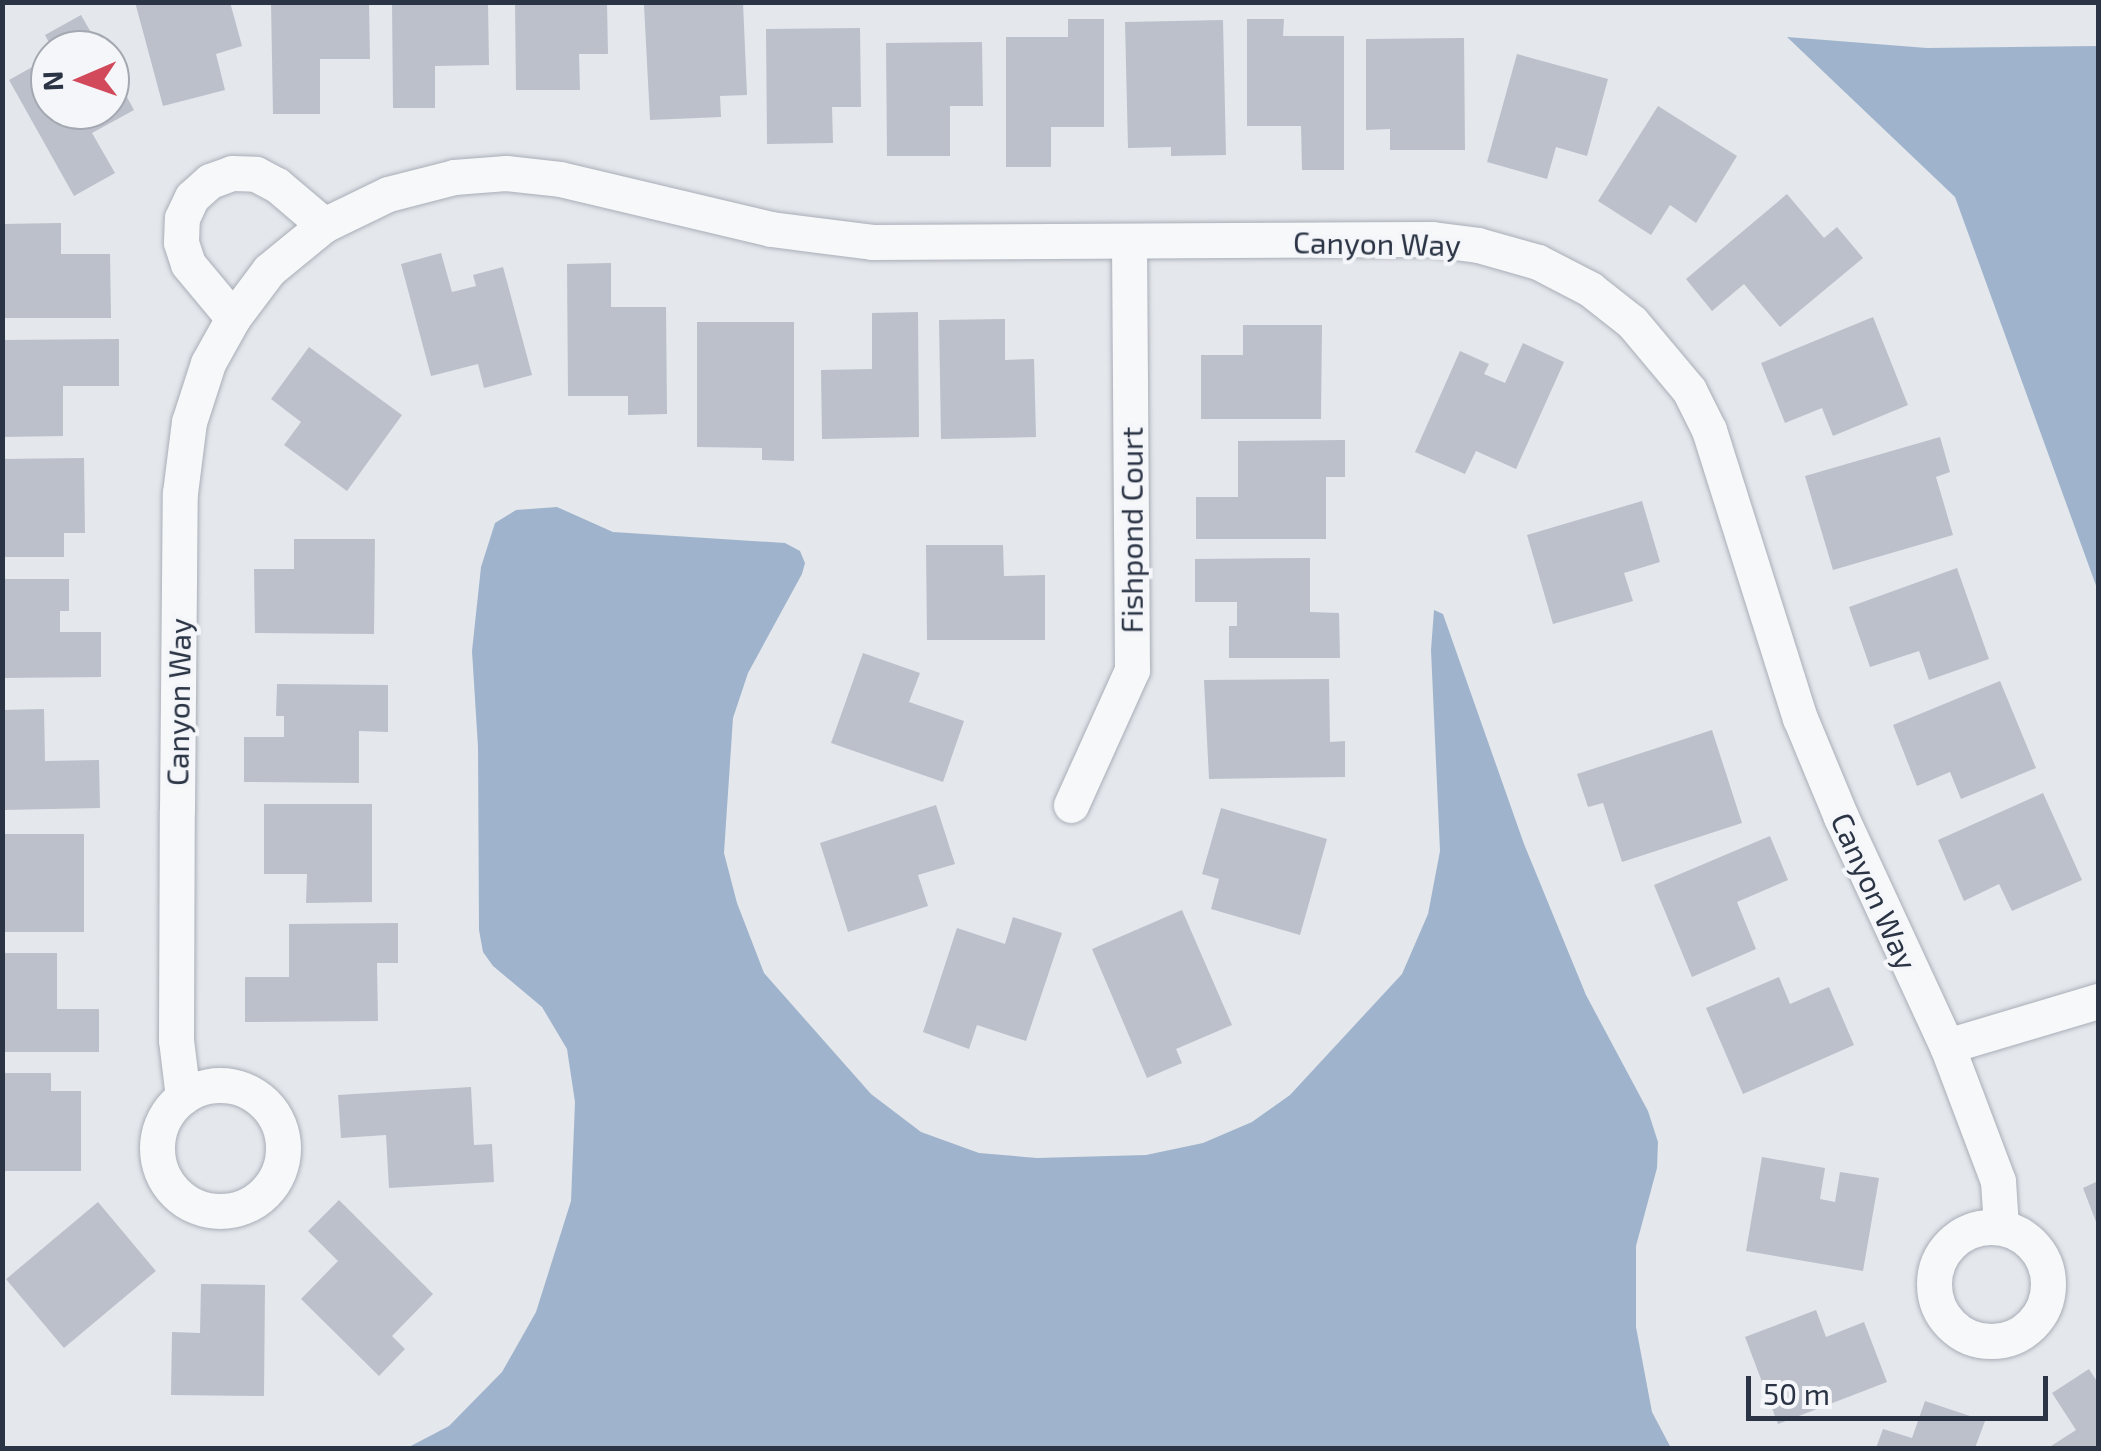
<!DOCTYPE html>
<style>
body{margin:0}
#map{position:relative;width:2101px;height:1451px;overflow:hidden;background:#e4e7ec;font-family:"Exo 2",sans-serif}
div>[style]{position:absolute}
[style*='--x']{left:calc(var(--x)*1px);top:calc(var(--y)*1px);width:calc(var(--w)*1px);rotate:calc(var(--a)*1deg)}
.water>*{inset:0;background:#9fb4cc}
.building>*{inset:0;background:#bbc0ca;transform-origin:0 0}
.roads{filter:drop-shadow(0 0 2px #a9aeb7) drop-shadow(0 0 2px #a9aeb7)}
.street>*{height:35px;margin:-17.5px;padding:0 17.5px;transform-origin:17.5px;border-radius:17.5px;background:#f7f8fa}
.street>.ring{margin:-17.5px;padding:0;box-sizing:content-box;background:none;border:35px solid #f7f8fa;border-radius:50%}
span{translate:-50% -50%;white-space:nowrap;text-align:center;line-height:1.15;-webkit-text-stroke:8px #f4f6f9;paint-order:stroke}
.street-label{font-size:30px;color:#2b3445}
.frame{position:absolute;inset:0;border:5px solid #2b3445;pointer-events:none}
.north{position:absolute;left:30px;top:30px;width:100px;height:100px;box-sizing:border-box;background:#f4f6f9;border:2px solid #a4a8b1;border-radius:50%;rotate:268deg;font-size:28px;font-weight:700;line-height:40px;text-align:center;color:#2b3445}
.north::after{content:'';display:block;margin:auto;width:35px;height:45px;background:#d1495b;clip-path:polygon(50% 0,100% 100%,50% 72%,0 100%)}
.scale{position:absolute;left:1746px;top:1376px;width:302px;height:45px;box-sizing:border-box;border:5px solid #2b3445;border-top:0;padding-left:12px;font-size:30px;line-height:35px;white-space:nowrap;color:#2b3445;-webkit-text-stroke:8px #f4f6f9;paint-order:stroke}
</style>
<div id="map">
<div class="water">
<div style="clip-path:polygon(1787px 37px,1927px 48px,2098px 46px,2098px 591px,1955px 197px)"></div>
<div style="clip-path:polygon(557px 507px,613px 532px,785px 543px,800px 551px,805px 563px,802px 574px,748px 673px,733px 718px,724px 853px,737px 903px,764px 973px,871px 1094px,921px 1132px,979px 1153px,1037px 1158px,1146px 1155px,1203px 1143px,1252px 1122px,1290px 1095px,1402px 974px,1428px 914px,1440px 851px,1431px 650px,1434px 610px,1443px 614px,1524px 844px,1586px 995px,1648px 1111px,1658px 1142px,1657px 1168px,1636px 1246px,1636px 1327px,1652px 1412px,1671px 1448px,407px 1448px,449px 1426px,502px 1372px,536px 1312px,571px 1201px,575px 1102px,567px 1049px,542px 1007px,493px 966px,483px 952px,479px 930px,478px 747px,472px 651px,481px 567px,495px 523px,516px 510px)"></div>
</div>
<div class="building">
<div style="clip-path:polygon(135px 2px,230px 2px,242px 46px,216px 54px,225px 90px,163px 106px)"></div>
<div style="clip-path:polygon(271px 2px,369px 2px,370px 59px,320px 59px,320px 114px,273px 114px)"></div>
<div style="clip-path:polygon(392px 2px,488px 2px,489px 65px,435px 66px,435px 108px,393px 108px)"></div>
<div style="clip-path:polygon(515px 2px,607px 2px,608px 54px,579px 54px,580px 90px,516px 90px)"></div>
<div style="clip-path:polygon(700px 2px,743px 2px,747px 95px,720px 96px,721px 117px,650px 120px,644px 5px)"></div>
<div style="clip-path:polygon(81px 15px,101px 50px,53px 50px,45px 35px)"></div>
<div style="clip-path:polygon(1068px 19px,1104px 19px,1104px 127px,1051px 127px,1051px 167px,1006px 167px,1006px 37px,1068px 37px)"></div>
<div style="clip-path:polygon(1247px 19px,1284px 19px,1283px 36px,1344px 36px,1344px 170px,1302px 170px,1301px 126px,1247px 126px)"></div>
<div style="clip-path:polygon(1223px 20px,1226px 155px,1171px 156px,1171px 147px,1128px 148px,1125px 22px)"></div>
<div style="clip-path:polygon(860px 28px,861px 107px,832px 107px,833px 143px,767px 144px,766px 29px)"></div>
<div style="clip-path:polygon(1464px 38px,1465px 150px,1390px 150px,1390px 129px,1366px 130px,1366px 39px)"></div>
<div style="clip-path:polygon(982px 42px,983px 106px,950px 106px,950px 156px,887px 156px,886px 43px)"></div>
<div style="clip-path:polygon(1517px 54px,1608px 79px,1587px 156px,1556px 147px,1547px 179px,1487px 162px)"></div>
<div style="clip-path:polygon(50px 57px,50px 110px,110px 110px,110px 66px,134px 110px,92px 133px,115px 173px,74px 196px,9px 80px)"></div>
<div style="clip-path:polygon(1658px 106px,1737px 156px,1696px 223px,1670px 205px,1651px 235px,1598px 201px)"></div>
<div style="clip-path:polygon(1787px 194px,1824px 238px,1837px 227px,1863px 258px,1780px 327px,1744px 284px,1712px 311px,1686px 279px)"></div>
<div style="clip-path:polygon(61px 223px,61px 254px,110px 254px,111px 318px,2px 318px,2px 224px)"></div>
<div style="clip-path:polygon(441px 253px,452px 292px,476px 286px,473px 275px,503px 267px,532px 375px,484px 388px,478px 364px,431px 376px,401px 264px)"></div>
<div style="clip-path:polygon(611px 263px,611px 307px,666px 307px,667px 414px,628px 415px,628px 396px,568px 396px,567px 264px)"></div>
<div style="clip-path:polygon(918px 312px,919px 437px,822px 439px,821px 370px,872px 369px,872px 313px)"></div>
<div style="clip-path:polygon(1873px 317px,1908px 405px,1833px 436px,1822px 408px,1785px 423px,1761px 363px)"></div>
<div style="clip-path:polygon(1005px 319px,1005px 360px,1034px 359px,1036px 437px,941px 439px,939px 320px)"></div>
<div style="clip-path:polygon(697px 322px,794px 322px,794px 461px,762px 460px,762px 448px,697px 447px)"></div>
<div style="clip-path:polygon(1243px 325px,1322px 325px,1321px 419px,1201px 419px,1201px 355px,1243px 355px)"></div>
<div style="clip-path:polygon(119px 339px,119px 386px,63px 386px,63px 436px,2px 437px,2px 340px)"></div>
<div style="clip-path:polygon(1523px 343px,1564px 362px,1516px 469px,1476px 451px,1465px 474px,1415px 452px,1460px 351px,1489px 364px,1484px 374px,1505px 383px)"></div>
<div style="clip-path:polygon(309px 347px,402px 415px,347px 491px,284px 445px,301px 422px,271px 399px)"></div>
<div style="clip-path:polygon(1940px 437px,1950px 472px,1936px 477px,1953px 535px,1833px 570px,1805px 476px)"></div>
<div style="clip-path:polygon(1345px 440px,1345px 477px,1326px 477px,1326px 539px,1196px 539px,1196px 497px,1238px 497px,1238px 441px)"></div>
<div style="clip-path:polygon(84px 458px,85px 533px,64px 533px,64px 557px,2px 557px,2px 459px)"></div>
<div style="clip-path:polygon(1642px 501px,1660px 562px,1624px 573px,1633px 601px,1553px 624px,1527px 535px)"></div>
<div style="clip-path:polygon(294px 539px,375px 539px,374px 634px,255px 633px,254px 569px,294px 569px)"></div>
<div style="clip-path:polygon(926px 545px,1003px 545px,1004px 576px,1045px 575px,1045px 640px,927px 640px)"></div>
<div style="clip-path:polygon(1310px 558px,1310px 612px,1339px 613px,1340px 658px,1229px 658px,1229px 626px,1237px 626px,1237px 602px,1195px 602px,1195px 559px)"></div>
<div style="clip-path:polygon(1957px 568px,1989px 659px,1929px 680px,1919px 651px,1870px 667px,1849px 607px)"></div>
<div style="clip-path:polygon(2px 579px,69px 579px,69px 611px,60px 611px,60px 632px,101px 632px,101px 677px,2px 678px)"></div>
<div style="clip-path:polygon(863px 653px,920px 673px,909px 702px,964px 721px,943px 782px,831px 743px)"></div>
<div style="clip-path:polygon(1329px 679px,1330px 742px,1345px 741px,1345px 777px,1209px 779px,1204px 680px)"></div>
<div style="clip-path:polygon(2000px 681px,2036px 768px,1961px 799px,1950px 772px,1917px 786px,1893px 725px)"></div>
<div style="clip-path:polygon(277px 684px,388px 685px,388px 732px,359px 731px,359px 783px,244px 782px,244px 737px,284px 737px,284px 716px,276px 716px)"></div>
<div style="clip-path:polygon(44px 709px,45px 761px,99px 760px,100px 808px,2px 810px,2px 710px)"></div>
<div style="clip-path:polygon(1712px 730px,1742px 823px,1622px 862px,1603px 803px,1588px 807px,1577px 774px)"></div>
<div style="clip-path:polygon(2043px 793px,2082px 880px,2012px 911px,1999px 884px,1964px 901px,1938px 840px)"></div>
<div style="clip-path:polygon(264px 804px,372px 804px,372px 902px,306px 903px,307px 874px,264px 874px)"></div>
<div style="clip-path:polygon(936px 805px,955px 864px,918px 875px,928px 906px,848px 932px,820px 843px)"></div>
<div style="clip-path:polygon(1221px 808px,1327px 839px,1300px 935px,1211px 909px,1219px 879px,1202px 874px)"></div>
<div style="left:2px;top:834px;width:82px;height:98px"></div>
<div style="clip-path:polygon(1770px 836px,1788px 880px,1737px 902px,1756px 949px,1692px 977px,1654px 885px)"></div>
<div style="clip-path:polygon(1182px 910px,1232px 1025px,1176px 1049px,1182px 1063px,1147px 1078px,1092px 949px)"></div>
<div style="clip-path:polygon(1013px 917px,1062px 933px,1026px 1041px,977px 1025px,969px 1049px,923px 1032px,957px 928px,1005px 944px)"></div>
<div style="clip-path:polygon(398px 923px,398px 963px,377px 963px,378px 1021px,245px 1022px,245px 977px,289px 977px,289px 924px)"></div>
<div style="clip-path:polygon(2px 953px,57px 953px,57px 1009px,99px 1009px,99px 1052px,2px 1052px)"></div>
<div style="clip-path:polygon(1779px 977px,1790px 1004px,1829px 987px,1854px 1045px,1743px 1094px,1706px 1008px)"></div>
<div style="clip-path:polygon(2px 1073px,51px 1073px,51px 1091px,81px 1091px,81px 1171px,2px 1171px)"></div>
<div style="clip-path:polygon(471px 1087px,474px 1145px,492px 1144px,494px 1182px,389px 1188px,386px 1135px,341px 1138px,338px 1095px)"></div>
<div style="clip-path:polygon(1762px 1157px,1825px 1168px,1820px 1199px,1835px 1202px,1840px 1172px,1879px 1178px,1863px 1271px,1746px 1251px)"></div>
<div style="clip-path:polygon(2098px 1181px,2098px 1227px,2083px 1188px)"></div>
<div style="clip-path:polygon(339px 1200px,433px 1294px,392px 1336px,405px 1349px,379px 1376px,301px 1299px,338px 1261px,308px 1231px)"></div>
<div style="left:98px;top:1202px;width:90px;height:120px;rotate:50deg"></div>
<div style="clip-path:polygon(201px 1284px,265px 1285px,264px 1396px,171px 1395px,172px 1332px,200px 1333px)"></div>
<div style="clip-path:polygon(1816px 1310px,1826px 1337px,1864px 1322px,1887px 1382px,1778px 1424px,1745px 1337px)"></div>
<div style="clip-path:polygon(2089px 1369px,2098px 1383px,2098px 1448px,2048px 1448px,2076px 1430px,2052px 1393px)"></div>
<div style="clip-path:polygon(1925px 1401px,1985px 1421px,1975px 1448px,1876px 1448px,1883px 1429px,1912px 1438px)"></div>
</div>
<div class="roads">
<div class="street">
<div style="--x:233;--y:318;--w:70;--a:-129.8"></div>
<div style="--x:188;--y:264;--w:23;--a:-108"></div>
<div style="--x:181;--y:242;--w:24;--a:-88"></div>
<div style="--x:182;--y:218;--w:23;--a:-65"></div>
<div style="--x:192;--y:197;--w:24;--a:-42"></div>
<div style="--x:210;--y:181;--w:23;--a:-20"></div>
<div style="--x:232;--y:173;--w:24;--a:2"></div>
<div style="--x:256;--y:174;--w:24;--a:28"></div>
<div style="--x:277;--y:185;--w:62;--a:40.4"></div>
<div style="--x:1071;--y:805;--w:148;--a:-65.7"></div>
<div style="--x:1132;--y:670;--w:429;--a:-90.4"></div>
<div style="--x:1947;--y:1046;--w:158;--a:-16.6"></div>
<div class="ring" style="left:157px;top:1085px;width:91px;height:91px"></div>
<div style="--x:183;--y:1097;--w:57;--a:-97"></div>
<div style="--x:176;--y:1040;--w:230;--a:-89.8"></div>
<div style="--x:177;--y:810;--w:317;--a:-89.5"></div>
<div style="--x:180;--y:493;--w:72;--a:-82.8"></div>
<div style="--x:189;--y:422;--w:62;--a:-72.1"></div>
<div style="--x:208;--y:363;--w:51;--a:-60.9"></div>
<div style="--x:233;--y:318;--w:60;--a:-53.1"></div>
<div style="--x:269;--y:270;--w:71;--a:-39.3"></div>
<div style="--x:324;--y:225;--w:71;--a:-25.8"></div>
<div style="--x:388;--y:194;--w:68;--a:-14.4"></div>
<div style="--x:454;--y:177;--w:52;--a:-4.4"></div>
<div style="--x:506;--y:173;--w:54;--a:6.3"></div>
<div style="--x:560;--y:179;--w:217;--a:13.3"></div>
<div style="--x:771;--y:229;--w:102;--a:7.3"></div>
<div style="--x:872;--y:242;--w:560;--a:-0.31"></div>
<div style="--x:1432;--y:239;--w:46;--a:7.4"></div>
<div style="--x:1478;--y:245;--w:62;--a:15.8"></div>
<div style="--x:1538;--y:262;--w:59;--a:27.4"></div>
<div style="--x:1590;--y:289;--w:53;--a:38.2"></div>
<div style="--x:1632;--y:322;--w:89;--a:50"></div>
<div style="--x:1689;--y:390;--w:45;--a:63.4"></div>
<div style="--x:1709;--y:430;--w:302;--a:72.5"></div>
<div style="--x:1800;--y:718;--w:107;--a:67.5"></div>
<div style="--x:1841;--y:817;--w:252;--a:65.2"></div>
<div style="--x:1947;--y:1046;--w:144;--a:69.3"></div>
<div style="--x:1998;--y:1181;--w:45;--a:86.2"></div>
<div class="ring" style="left:1934px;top:1227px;width:79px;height:79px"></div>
</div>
</div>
<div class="street-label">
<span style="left:1377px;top:243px;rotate:1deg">Canyon Way</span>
<span style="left:1131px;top:530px;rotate:-90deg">Fishpond Court</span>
<span style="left:178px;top:702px;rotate:-89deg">Canyon Way</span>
<span style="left:1875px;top:891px;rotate:66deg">Canyon Way</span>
</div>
<div class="frame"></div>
<div class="north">N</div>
<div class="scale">50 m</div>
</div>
